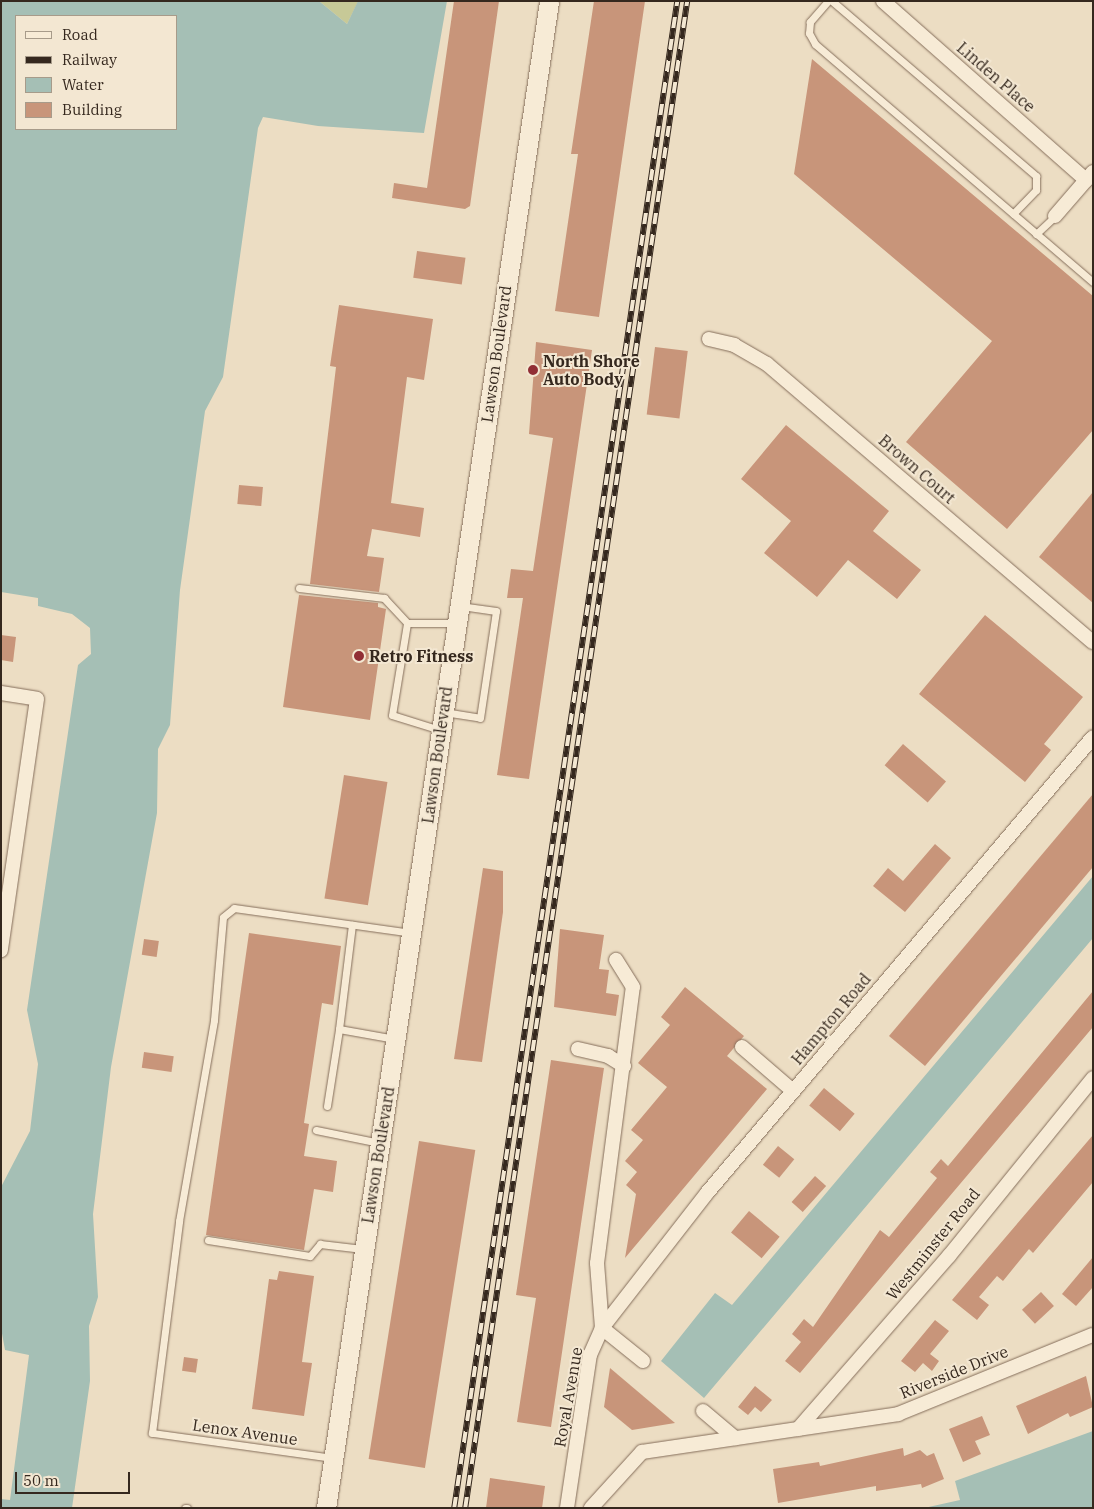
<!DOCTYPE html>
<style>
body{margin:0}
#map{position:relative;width:1094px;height:1509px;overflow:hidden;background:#ecddc3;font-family:"IBM Plex Serif",serif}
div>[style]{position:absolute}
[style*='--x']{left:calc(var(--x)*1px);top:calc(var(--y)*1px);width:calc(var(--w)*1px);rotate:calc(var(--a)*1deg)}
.green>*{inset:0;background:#c7c997}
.water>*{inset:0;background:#a5bfb5}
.building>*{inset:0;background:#c8957a;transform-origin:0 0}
.roads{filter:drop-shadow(0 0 1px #856e5b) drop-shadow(0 0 1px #856e5b)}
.service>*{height:7px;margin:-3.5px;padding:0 3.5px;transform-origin:3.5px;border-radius:3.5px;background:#f7ebd6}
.minor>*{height:14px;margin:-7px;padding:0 7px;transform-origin:7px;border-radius:7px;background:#f7ebd6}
.secondary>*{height:19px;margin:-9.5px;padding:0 9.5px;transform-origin:9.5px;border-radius:9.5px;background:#f7ebd6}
.rail>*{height:5.5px;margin-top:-2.75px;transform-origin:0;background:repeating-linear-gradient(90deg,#f3e7d2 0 11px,#35281e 0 22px);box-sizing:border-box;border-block:1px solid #35281e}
.dots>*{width:14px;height:14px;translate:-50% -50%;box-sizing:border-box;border:2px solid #f3e7d2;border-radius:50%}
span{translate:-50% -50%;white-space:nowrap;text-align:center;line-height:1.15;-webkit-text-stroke:4px #f3e7d2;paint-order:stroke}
.street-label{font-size:16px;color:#35281e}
.poi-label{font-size:16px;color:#35281e;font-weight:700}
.left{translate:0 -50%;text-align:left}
.frame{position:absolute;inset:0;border:2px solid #35281e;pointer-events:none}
.legend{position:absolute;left:15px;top:15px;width:162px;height:115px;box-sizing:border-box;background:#f3e7d2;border:1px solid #a79b8a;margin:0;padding:6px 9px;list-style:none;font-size:15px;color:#35281e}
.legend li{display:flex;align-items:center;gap:10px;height:25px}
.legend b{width:25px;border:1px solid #a79b8a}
.scale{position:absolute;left:15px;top:1472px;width:115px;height:22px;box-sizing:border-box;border:2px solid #35281e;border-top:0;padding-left:6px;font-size:15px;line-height:18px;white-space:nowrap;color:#35281e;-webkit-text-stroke:4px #f3e7d2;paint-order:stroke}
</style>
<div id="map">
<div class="green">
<div style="clip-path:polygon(319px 1px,358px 1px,358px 2px,347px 24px)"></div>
</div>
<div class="water">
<div style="clip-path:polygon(evenodd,1px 1px,319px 1px,347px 24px,358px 1px,447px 1px,424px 133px,318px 126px,263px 117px,258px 128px,223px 377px,205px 411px,180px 590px,170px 725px,158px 749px,157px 813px,111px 1067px,93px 1214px,98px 1297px,89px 1326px,90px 1381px,72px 1508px,1px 1508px,1px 1499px,10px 1500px,29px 1355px,5px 1350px,1px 1328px,1px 1187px,30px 1131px,38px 1064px,27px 1010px,78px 665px,91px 654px,90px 628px,72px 614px,38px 606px,38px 598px,1px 592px,1px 1px,16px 16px,176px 16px,176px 129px,16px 129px,16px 16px)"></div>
<div style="clip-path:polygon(1093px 876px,1093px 938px,704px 1398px,661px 1361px,715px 1293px,732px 1305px)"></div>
<div style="clip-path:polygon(1093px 1431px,1093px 1508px,924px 1508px,960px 1500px,955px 1481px)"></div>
</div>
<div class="building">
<div style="clip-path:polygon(454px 1px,499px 1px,470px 206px,465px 209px,392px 198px,394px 183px,427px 188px)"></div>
<div style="clip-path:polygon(594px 1px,645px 1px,599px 317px,555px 311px,578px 154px,571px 154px)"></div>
<div style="clip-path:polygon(812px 59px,1093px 296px,1093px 430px,1007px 529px,906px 442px,992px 341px,794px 174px)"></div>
<div style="left:417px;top:251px;width:49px;height:27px;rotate:8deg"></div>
<div style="clip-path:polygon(339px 305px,433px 319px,424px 380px,407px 377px,391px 503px,424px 508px,420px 537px,372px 529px,367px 556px,384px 558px,379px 592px,310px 584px,336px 367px,330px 366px)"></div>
<div style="clip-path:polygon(536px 342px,592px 350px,529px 779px,497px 775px,523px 598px,507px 598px,511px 569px,533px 571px,553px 438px,529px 434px)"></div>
<div style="left:655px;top:347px;width:33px;height:68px;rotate:7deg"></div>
<div style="clip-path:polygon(786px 425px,889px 511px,873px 531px,921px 570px,897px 599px,848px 560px,817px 597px,764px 553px,791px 521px,741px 479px)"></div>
<div style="left:239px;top:485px;width:24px;height:19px;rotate:5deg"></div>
<div style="clip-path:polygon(1093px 492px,1093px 603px,1039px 557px)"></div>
<div style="clip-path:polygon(299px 595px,378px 603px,378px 607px,386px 609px,370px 720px,283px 707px)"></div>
<div style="clip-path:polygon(985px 615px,1083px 697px,1044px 744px,1051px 750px,1025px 782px,919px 694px)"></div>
<div style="clip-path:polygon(1px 635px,16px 637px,13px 662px,1px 660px)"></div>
<div style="left:903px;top:744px;width:57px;height:28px;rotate:41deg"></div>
<div style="left:344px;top:775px;width:44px;height:125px;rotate:9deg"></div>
<div style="clip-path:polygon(1093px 794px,1093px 867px,925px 1066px,889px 1036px)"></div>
<div style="clip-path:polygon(935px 844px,951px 858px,905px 912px,873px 886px,888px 868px,903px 881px)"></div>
<div style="clip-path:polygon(483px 868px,503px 871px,503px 912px,482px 1062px,454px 1059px)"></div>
<div style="clip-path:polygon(560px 929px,604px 935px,599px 969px,609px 970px,606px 993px,619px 995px,616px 1016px,554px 1007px)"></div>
<div style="clip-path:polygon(249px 933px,341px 946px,333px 1005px,322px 1003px,304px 1123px,309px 1124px,304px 1156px,337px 1161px,333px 1192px,314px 1189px,304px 1250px,206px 1235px)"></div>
<div style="left:144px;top:939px;width:15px;height:16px;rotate:8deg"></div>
<div style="clip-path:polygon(685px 987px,744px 1036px,727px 1056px,767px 1089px,625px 1258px,636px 1194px,626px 1185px,637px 1172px,625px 1161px,643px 1140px,631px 1130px,667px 1087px,638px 1063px,670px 1025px,661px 1017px)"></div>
<div style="clip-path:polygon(1093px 991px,1093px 1027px,800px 1373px,785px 1361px,801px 1342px,792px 1334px,804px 1319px,813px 1327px,880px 1230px,889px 1237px,937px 1178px,930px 1172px,941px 1159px,948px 1166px)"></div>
<div style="left:144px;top:1052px;width:30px;height:16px;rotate:8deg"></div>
<div style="clip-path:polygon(551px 1060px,604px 1068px,551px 1427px,517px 1422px,536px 1298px,516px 1295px)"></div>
<div style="left:824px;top:1088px;width:40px;height:23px;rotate:40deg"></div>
<div style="clip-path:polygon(1093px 1135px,1093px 1182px,1033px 1253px,1029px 1249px,1003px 1281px,997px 1276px,979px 1297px,989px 1305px,977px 1320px,952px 1300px)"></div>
<div style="left:419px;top:1141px;width:57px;height:322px;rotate:9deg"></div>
<div style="left:778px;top:1146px;width:21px;height:24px;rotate:39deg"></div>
<div style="left:815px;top:1176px;width:15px;height:35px;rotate:42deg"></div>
<div style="left:749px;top:1211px;width:40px;height:28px;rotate:40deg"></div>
<div style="clip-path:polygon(1093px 1257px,1093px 1287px,1076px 1306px,1062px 1294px)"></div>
<div style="clip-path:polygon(279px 1271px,314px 1276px,302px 1362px,312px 1363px,304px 1416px,252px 1409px,269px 1279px,277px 1280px)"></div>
<div style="left:1041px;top:1292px;width:19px;height:26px;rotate:47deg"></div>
<div style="clip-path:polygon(935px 1320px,949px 1331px,930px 1354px,939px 1361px,932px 1371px,923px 1363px,915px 1372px,901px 1361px)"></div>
<div style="left:184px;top:1357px;width:14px;height:14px;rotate:8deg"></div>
<div style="clip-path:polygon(610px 1368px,675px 1423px,632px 1430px,604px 1407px)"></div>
<div style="clip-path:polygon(1086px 1376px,1093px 1407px,1070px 1417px,1068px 1413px,1028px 1434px,1016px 1406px)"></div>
<div style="clip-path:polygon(755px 1386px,772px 1400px,761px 1412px,755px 1407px,748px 1415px,738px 1407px)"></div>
<div style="clip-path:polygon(982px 1416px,990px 1435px,975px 1441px,981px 1454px,963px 1462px,949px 1429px)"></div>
<div style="clip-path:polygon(903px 1448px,904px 1456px,920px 1450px,927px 1456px,934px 1453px,944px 1479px,922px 1488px,921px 1484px,876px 1491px,876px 1486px,778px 1503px,773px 1469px,819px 1462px,820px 1466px)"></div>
<div style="clip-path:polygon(490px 1478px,545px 1486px,542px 1508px,486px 1508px)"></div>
</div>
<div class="roads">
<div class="service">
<div style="--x:828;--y:1;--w:28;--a:131"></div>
<div style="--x:810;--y:22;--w:11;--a:95"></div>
<div style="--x:809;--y:33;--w:13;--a:61"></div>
<div style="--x:815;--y:44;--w:366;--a:40.6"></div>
<div style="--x:832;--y:1;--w:269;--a:40.6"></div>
<div style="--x:1036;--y:176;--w:14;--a:90"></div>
<div style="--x:1036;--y:190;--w:33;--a:134"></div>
<div style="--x:1036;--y:234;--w:26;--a:-43"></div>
<div style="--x:299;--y:588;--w:86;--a:6.7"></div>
<div style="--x:384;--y:598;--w:34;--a:47"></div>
<div style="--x:444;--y:712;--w:36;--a:9"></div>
<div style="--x:480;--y:718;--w:108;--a:-81.5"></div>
<div style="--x:496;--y:611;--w:35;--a:-172"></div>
<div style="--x:440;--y:730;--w:50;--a:-162.6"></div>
<div style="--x:392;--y:715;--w:93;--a:-80.7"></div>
<div style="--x:407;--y:623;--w:49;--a:0"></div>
<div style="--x:339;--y:1029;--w:105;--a:-82.9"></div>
<div style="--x:327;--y:1106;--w:78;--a:-81.1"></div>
<div style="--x:339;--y:1029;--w:57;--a:10.1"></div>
<div style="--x:316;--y:1130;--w:65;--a:11.5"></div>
<div style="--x:208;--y:1240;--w:103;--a:8.9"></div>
<div style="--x:310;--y:1256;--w:16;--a:-50"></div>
<div style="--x:320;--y:1244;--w:43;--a:6.6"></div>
<div style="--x:333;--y:1458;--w:183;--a:-172.1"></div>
<div style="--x:152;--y:1433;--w:214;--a:-82.7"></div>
<div style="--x:179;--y:1221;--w:204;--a:-80.1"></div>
<div style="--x:214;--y:1020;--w:103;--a:-85"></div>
<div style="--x:223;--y:917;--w:14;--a:-39"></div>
<div style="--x:234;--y:908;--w:179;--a:8"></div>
<div style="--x:185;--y:1508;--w:2;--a:0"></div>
</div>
<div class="minor">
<div style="--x:883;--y:1;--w:271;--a:41.4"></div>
<div style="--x:1055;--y:216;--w:58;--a:-49.2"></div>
<div style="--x:709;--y:339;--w:26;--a:13"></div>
<div style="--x:734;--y:345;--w:38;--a:30"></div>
<div style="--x:767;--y:364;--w:428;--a:40.5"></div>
<div style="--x:1;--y:693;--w:36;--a:9"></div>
<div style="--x:37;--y:699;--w:254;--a:98.2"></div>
<div style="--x:742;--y:1047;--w:67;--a:40.8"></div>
<div style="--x:578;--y:1049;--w:31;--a:13"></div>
<div style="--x:608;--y:1056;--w:19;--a:32"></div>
<div style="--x:643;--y:1361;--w:53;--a:-141.2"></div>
<div style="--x:602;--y:1328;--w:171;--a:-52.1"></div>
<div style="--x:707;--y:1193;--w:597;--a:-49.75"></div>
<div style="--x:703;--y:1411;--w:42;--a:40.2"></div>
<div style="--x:798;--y:1429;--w:230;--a:-48.9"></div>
<div style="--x:949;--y:1256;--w:229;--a:-51"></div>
<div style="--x:567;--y:1508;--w:155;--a:-81.5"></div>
<div style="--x:590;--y:1355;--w:30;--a:-66"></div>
<div style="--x:602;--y:1328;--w:65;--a:-94.4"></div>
<div style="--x:597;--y:1263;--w:278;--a:-82.6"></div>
<div style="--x:633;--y:987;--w:32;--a:-122"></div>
<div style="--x:591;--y:1508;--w:76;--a:-47.7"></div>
<div style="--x:642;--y:1452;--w:259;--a:-8.4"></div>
<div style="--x:898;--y:1414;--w:210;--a:-22.1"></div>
</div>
<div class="secondary">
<div style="--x:326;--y:1508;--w:1523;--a:-81.58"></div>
</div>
</div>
<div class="rail">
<div style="--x:454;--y:1508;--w:1523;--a:-81.58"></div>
<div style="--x:465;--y:1508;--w:1523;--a:-81.62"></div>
</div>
<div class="dots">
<div style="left:533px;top:370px;background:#912e35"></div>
<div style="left:359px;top:656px;background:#912e35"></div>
</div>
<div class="street-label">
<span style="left:996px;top:77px;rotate:41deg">Linden Place</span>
<span style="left:496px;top:354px;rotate:-82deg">Lawson Boulevard</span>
<span style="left:917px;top:469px;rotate:41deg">Brown Court</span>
<span style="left:437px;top:755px;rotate:-82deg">Lawson Boulevard</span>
<span style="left:831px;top:1019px;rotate:-50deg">Hampton Road</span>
<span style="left:378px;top:1155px;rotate:-81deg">Lawson Boulevard</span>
<span style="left:933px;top:1244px;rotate:-51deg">Westminster Road</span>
<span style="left:954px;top:1372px;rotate:-22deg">Riverside Drive</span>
<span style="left:568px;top:1397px;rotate:-80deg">Royal Avenue</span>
<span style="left:245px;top:1432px;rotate:8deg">Lenox Avenue</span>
</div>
<div class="poi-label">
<span class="left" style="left:543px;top:370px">North Shore<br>Auto Body</span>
<span class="left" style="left:369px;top:656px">Retro Fitness</span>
</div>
<div class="frame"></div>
<ul class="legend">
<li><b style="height:6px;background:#f7ebd6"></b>Road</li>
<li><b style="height:6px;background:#35281e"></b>Railway</li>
<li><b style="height:14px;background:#a5bfb5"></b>Water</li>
<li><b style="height:14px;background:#c8957a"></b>Building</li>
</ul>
<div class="scale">50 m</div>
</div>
